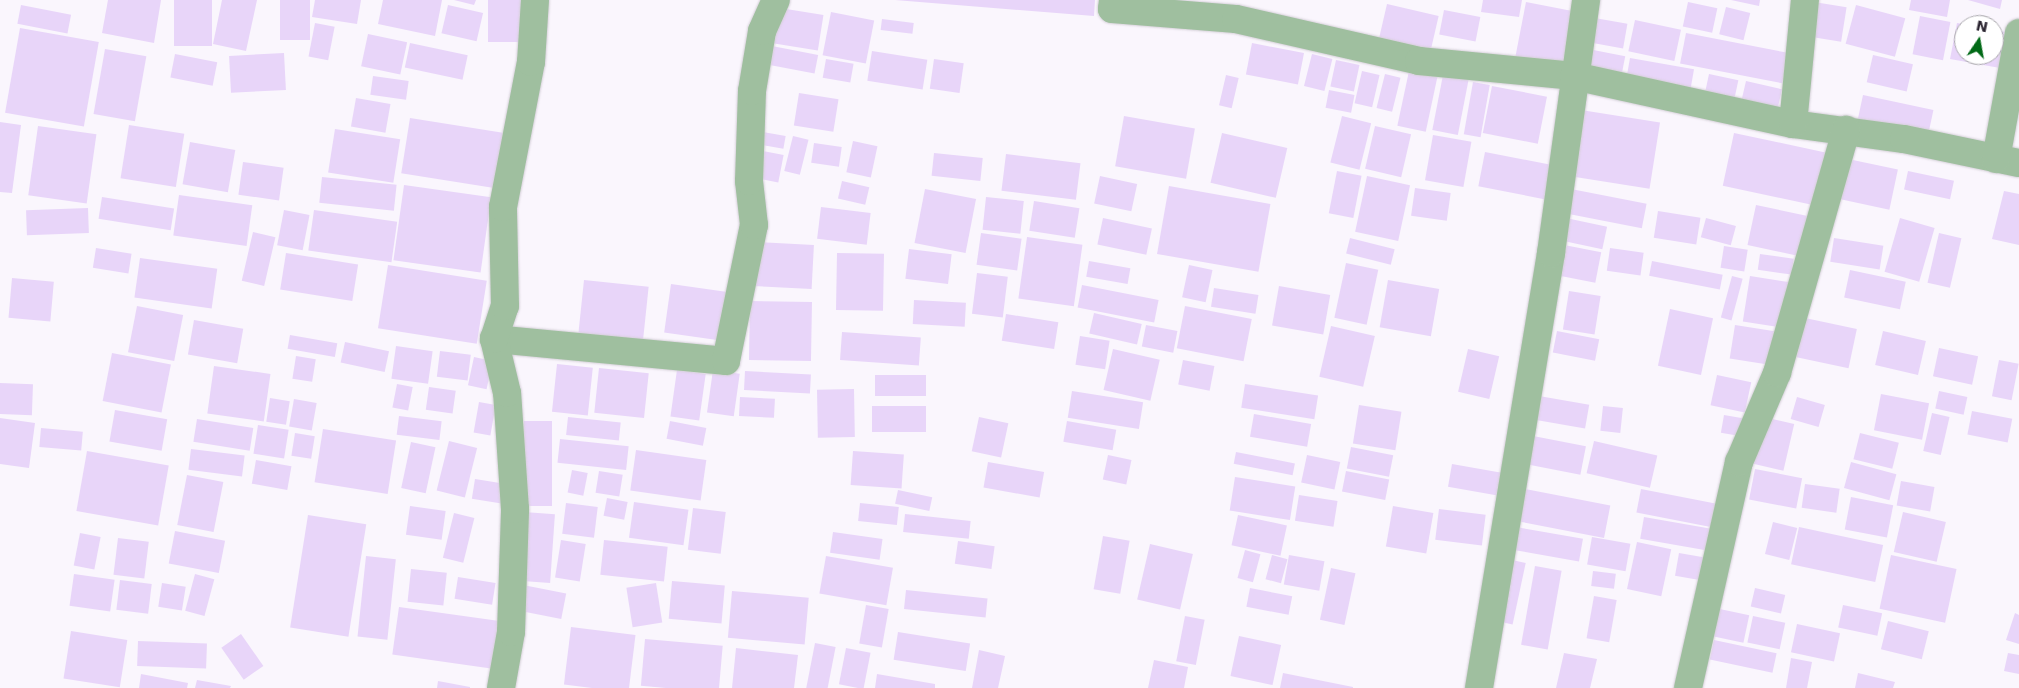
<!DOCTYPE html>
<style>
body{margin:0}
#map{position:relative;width:2019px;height:688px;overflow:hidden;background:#faf6fd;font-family:"DejaVu Sans",sans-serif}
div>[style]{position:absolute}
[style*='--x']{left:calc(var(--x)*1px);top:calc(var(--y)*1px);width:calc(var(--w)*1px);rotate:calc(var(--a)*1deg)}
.building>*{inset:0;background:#e8d5f9;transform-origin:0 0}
.roads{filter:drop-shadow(0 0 1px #d5d0d8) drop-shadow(0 0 1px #d5d0d8)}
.street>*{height:28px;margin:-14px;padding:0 14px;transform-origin:14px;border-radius:14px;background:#9fbf9f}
span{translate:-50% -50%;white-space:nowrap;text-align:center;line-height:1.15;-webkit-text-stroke:5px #fff;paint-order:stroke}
.north{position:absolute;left:1954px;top:15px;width:50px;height:50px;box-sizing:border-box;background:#fff;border:1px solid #aaa8ad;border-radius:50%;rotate:12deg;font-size:14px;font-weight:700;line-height:20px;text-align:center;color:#2b2531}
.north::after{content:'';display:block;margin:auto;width:18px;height:22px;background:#016916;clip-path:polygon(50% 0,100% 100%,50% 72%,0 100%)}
</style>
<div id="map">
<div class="building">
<div style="clip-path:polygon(108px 0,161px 0,154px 43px,102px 33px)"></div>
<div style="left:174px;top:0;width:38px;height:46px"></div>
<div style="clip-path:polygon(222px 0,257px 0,246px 51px,213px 44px)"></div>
<div style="left:280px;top:0;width:30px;height:40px"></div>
<div style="clip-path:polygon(315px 0,361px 0,357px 24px,312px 17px)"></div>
<div style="clip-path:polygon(383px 0,442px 0,435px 36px,378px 24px)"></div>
<div style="clip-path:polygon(454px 0,476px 0,474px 5px)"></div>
<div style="left:488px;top:0;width:41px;height:42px"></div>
<div style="clip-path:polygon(895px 0,1095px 0,1094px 16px)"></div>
<div style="clip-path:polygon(1483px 0,1522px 0,1519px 17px,1481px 12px)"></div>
<div style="clip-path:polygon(1731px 0,1760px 0,1759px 6px)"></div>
<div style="clip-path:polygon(1911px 0,1950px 0,1947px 17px,1909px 10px)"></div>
<div style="clip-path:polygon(1968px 0,2002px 0,2000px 9px)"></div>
<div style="left:1526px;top:2px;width:51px;height:61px;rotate:11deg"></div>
<div style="left:1688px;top:2px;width:30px;height:25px;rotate:12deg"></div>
<div style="left:1814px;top:2px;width:33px;height:35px;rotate:9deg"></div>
<div style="left:1387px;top:4px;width:53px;height:38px;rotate:13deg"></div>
<div style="left:21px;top:5px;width:51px;height:19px;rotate:11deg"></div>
<div style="left:448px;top:5px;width:36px;height:29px;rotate:13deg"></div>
<div style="left:1856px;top:5px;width:51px;height:40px;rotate:15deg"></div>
<div style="left:1726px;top:7px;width:25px;height:28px;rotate:14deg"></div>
<div style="left:780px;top:8px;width:44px;height:36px;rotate:9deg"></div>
<div style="left:1444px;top:10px;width:37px;height:25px;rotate:11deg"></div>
<div style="left:831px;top:12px;width:44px;height:44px;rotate:11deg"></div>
<div style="left:1920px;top:16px;width:31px;height:39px;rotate:11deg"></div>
<div style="left:1589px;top:17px;width:39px;height:25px;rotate:10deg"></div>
<div style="left:882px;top:19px;width:32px;height:11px;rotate:7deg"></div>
<div style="left:1635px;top:20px;width:47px;height:32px;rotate:12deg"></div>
<div style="left:315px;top:23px;width:20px;height:34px;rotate:11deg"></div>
<div style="clip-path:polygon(1957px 23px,1964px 24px,1964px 55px,1994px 55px,1994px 30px,2006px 32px,2000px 68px,1950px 59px)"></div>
<div style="left:20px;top:28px;width:80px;height:86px;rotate:10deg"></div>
<div style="left:1686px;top:33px;width:104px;height:31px;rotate:11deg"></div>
<div style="left:368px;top:34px;width:40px;height:33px;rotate:12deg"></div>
<div style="left:410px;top:43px;width:59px;height:25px;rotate:12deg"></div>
<div style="left:1252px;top:43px;width:53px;height:32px;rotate:11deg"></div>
<div style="left:772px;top:46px;width:47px;height:19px;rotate:11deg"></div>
<div style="left:1583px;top:48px;width:43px;height:24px;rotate:11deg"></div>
<div style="left:105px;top:49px;width:42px;height:66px;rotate:10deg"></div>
<div style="left:872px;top:51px;width:56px;height:30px;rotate:9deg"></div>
<div style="left:284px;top:53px;width:37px;height:55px;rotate:87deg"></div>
<div style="left:175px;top:54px;width:43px;height:24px;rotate:11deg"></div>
<div style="left:1312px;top:54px;width:21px;height:33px;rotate:14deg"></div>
<div style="left:1873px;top:55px;width:41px;height:28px;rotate:13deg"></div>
<div style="left:1630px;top:58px;width:65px;height:26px;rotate:10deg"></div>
<div style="left:826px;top:59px;width:28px;height:19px;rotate:10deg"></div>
<div style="left:934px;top:59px;width:30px;height:30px;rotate:8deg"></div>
<div style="left:1336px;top:60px;width:24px;height:27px;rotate:12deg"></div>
<div style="left:1362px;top:71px;width:18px;height:33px;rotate:13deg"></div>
<div style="left:1409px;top:71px;width:29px;height:56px;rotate:12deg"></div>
<div style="left:1385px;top:74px;width:16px;height:35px;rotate:14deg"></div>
<div style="left:1709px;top:74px;width:30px;height:22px;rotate:12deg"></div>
<div style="left:1226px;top:75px;width:13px;height:31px;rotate:13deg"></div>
<div style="left:1443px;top:75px;width:26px;height:56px;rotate:11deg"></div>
<div style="left:373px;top:76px;width:36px;height:19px;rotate:8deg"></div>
<div style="left:1746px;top:81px;width:37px;height:27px;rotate:13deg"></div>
<div style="left:1473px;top:82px;width:17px;height:53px;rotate:10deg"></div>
<div style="left:1492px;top:86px;width:56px;height:48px;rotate:11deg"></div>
<div style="left:1329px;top:90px;width:26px;height:18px;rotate:11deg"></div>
<div style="left:799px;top:93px;width:40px;height:33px;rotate:9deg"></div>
<div style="left:1863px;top:95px;width:72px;height:33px;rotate:12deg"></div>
<div style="left:356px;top:98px;width:35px;height:29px;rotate:10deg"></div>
<div style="left:1581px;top:110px;width:80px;height:67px;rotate:9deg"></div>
<div style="left:1124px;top:116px;width:72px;height:51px;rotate:10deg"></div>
<div style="left:1342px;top:116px;width:30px;height:48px;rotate:14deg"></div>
<div style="left:410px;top:118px;width:94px;height:56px;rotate:9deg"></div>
<div style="clip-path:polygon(0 122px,21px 125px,12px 193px,0 192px)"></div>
<div style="left:129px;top:125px;width:56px;height:54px;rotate:9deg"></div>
<div style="left:38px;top:126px;width:59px;height:70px;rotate:8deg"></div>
<div style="left:1375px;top:126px;width:37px;height:44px;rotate:13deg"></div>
<div style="left:335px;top:129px;width:66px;height:44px;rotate:9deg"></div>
<div style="left:763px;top:132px;width:23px;height:13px;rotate:10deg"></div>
<div style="left:1222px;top:133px;width:67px;height:51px;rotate:13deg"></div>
<div style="left:1734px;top:133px;width:97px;height:54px;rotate:12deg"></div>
<div style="left:1433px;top:135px;width:39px;height:46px;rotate:10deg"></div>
<div style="left:793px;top:136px;width:16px;height:36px;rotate:14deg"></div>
<div style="left:853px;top:141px;width:25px;height:32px;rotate:12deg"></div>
<div style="left:190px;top:142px;width:46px;height:43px;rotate:10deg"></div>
<div style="left:814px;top:143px;width:28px;height:20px;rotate:8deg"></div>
<div style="left:763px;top:151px;width:21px;height:28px;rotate:11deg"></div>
<div style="left:1485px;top:152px;width:71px;height:35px;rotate:11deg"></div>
<div style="left:934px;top:153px;width:49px;height:23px;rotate:6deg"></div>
<div style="left:1006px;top:154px;width:75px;height:37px;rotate:7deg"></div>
<div style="left:1848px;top:159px;width:51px;height:41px;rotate:12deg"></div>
<div style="left:243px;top:162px;width:41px;height:33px;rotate:8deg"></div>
<div style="left:1337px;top:171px;width:25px;height:43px;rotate:11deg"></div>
<div style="left:1908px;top:171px;width:47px;height:19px;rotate:12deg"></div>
<div style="left:1100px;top:176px;width:38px;height:28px;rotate:12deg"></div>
<div style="left:1367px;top:176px;width:44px;height:57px;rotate:12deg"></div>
<div style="left:322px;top:177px;width:75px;height:26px;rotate:6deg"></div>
<div style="left:842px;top:181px;width:28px;height:18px;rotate:13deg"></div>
<div style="left:404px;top:185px;width:88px;height:76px;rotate:8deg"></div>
<div style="left:1169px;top:186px;width:103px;height:69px;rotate:10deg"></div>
<div style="left:1415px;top:188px;width:36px;height:28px;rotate:8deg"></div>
<div style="left:925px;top:189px;width:52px;height:55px;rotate:11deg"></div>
<div style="left:1571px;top:189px;width:77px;height:25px;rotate:11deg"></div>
<div style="clip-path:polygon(2004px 191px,2019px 194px,2019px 245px,1992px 239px)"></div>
<div style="left:179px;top:195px;width:74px;height:41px;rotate:8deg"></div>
<div style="left:102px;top:197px;width:73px;height:22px;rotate:9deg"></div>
<div style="left:986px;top:197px;width:38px;height:33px;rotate:6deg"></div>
<div style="left:1034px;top:201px;width:46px;height:30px;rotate:9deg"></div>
<div style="left:1756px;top:205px;width:54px;height:41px;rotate:12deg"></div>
<div style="left:821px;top:207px;width:50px;height:32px;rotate:7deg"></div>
<div style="left:88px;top:208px;width:25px;height:62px;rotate:88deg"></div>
<div style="left:284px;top:210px;width:26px;height:36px;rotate:11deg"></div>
<div style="left:314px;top:210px;width:84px;height:41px;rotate:8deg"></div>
<div style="left:1658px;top:211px;width:43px;height:27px;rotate:9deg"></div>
<div style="left:1103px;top:218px;width:50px;height:27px;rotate:12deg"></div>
<div style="left:1566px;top:218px;width:42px;height:23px;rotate:12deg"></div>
<div style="left:1706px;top:218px;width:31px;height:20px;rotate:15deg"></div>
<div style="left:1900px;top:218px;width:36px;height:56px;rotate:16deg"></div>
<div style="left:253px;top:232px;width:23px;height:50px;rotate:13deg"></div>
<div style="left:981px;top:233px;width:41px;height:32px;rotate:8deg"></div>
<div style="left:1939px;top:233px;width:23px;height:51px;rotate:13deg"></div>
<div style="left:1027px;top:237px;width:56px;height:62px;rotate:8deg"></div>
<div style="left:1350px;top:238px;width:46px;height:16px;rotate:14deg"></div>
<div style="left:1834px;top:238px;width:50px;height:24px;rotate:9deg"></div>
<div style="left:755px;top:242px;width:59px;height:44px;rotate:3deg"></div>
<div style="left:1559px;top:244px;width:43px;height:31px;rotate:11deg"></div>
<div style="left:1724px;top:246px;width:24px;height:22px;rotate:9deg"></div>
<div style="left:96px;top:248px;width:36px;height:20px;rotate:9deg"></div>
<div style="left:1610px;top:248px;width:34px;height:23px;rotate:8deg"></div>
<div style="left:909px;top:249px;width:43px;height:30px;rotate:7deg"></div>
<div style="left:286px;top:253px;width:73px;height:37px;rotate:9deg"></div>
<div style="left:837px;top:253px;width:47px;height:57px;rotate:1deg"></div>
<div style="left:1760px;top:254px;width:34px;height:16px;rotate:8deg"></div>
<div style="left:140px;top:258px;width:78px;height:40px;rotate:8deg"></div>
<div style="left:1089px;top:261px;width:42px;height:16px;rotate:10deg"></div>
<div style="left:1652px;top:261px;width:72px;height:15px;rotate:11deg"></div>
<div style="left:1346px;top:263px;width:33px;height:56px;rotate:12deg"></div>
<div style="left:388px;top:265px;width:100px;height:64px;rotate:9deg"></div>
<div style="left:1189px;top:265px;width:24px;height:33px;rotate:12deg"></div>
<div style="left:1850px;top:270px;width:57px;height:28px;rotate:12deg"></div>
<div style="left:977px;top:273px;width:31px;height:41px;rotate:7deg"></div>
<div style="left:1732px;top:276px;width:11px;height:43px;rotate:15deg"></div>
<div style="left:1750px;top:276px;width:39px;height:46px;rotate:9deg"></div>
<div style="left:12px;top:278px;width:42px;height:40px;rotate:5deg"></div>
<div style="left:584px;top:280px;width:65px;height:56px;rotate:6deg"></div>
<div style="left:1388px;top:280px;width:52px;height:48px;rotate:10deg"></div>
<div style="left:671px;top:284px;width:57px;height:49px;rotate:8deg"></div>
<div style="left:1082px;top:285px;width:78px;height:23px;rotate:11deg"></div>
<div style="left:1279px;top:286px;width:52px;height:40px;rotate:10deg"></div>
<div style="left:1214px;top:288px;width:45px;height:19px;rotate:9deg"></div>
<div style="left:1569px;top:291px;width:32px;height:39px;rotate:9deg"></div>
<div style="left:914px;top:300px;width:52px;height:24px;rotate:3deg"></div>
<div style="left:750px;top:301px;width:62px;height:59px;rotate:1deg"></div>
<div style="left:137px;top:306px;width:47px;height:47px;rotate:11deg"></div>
<div style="left:1185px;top:306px;width:68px;height:43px;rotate:11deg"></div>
<div style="left:1670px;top:309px;width:44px;height:58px;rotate:12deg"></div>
<div style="left:1094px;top:313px;width:49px;height:21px;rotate:13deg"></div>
<div style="left:1006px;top:314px;width:53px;height:27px;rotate:9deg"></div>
<div style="left:1805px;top:318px;width:53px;height:40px;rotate:12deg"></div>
<div style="left:194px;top:320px;width:50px;height:35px;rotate:10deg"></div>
<div style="left:1146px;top:325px;width:32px;height:22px;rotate:11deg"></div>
<div style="left:1735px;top:325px;width:45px;height:34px;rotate:9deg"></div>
<div style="left:1331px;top:326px;width:45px;height:52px;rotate:13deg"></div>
<div style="left:1557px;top:331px;width:43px;height:22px;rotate:11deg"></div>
<div style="left:1883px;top:331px;width:44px;height:35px;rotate:13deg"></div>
<div style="left:842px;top:332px;width:79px;height:28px;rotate:4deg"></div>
<div style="left:290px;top:335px;width:48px;height:14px;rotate:10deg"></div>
<div style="left:1080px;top:336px;width:30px;height:29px;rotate:9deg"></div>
<div style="left:345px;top:342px;width:45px;height:21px;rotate:12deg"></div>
<div style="left:396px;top:346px;width:37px;height:33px;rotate:8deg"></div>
<div style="left:1939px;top:348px;width:40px;height:29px;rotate:12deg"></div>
<div style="left:1113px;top:349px;width:48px;height:42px;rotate:13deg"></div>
<div style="left:1468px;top:349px;width:32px;height:44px;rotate:13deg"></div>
<div style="left:440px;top:351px;width:31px;height:26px;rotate:7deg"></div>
<div style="left:112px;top:353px;width:60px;height:49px;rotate:11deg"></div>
<div style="left:296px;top:356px;width:20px;height:23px;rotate:9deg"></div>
<div style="left:474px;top:357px;width:19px;height:29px;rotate:12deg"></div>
<div style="left:1183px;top:360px;width:32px;height:25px;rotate:11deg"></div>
<div style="left:1999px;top:360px;width:20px;height:37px;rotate:11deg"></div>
<div style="left:557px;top:364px;width:36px;height:48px;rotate:6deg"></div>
<div style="left:214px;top:366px;width:57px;height:48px;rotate:8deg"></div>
<div style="left:599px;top:368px;width:50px;height:45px;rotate:6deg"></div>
<div style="left:677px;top:370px;width:29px;height:47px;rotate:8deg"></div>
<div style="left:713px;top:370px;width:27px;height:43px;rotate:8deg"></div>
<div style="left:745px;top:371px;width:66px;height:19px;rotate:3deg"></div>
<div style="left:875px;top:375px;width:51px;height:21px"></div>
<div style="left:1717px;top:375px;width:35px;height:31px;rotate:12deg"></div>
<div style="left:0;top:383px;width:33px;height:31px;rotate:2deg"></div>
<div style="left:397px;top:384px;width:16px;height:24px;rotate:11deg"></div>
<div style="left:1245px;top:384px;width:74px;height:24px;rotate:9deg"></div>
<div style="left:429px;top:387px;width:27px;height:23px;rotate:8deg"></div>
<div style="left:854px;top:389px;width:48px;height:37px;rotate:89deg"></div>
<div style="left:1072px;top:391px;width:72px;height:27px;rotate:9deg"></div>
<div style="left:1939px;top:391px;width:29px;height:18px;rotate:12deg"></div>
<div style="left:1881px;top:394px;width:49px;height:37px;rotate:11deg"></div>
<div style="left:1539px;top:396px;width:51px;height:24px;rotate:10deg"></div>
<div style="left:740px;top:397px;width:35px;height:19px;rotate:3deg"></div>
<div style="left:1797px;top:397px;width:29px;height:23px;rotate:16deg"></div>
<div style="left:270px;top:398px;width:20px;height:24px;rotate:9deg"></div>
<div style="left:294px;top:399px;width:23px;height:28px;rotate:10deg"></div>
<div style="left:479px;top:402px;width:17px;height:31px;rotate:10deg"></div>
<div style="left:1359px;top:405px;width:43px;height:39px;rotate:9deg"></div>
<div style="left:872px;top:406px;width:54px;height:26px"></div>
<div style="left:1603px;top:406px;width:20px;height:25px;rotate:6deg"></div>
<div style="left:115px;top:410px;width:53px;height:32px;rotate:10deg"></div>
<div style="left:1972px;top:411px;width:41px;height:24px;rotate:11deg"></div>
<div style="left:1932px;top:413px;width:18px;height:39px;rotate:13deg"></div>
<div style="left:1254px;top:414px;width:58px;height:23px;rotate:10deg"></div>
<div style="left:1724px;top:415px;width:22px;height:18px;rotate:10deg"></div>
<div style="left:399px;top:416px;width:43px;height:19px;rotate:7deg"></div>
<div style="left:568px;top:417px;width:53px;height:18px;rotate:6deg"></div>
<div style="left:979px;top:417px;width:30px;height:35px;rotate:12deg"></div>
<div style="left:1764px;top:417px;width:31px;height:48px;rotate:13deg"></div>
<div style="clip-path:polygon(0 418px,35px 423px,29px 468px,0 464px)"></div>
<div style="left:197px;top:419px;width:57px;height:23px;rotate:9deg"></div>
<div style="left:524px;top:421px;width:28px;height:85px"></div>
<div style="left:670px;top:421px;width:37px;height:18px;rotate:11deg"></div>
<div style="left:1067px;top:421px;width:50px;height:21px;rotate:10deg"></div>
<div style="left:258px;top:425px;width:31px;height:29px;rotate:9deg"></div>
<div style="left:41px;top:428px;width:42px;height:19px;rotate:5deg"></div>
<div style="left:323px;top:429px;width:74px;height:54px;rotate:9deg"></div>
<div style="left:295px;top:433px;width:20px;height:23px;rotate:9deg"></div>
<div style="left:1860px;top:433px;width:40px;height:27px;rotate:14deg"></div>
<div style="left:1528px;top:435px;width:59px;height:29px;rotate:11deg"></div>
<div style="left:560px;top:439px;width:69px;height:24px;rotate:6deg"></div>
<div style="left:449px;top:441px;width:29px;height:51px;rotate:14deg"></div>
<div style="left:1594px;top:441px;width:65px;height:33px;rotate:13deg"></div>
<div style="left:411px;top:442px;width:25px;height:47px;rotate:12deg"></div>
<div style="left:1351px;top:447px;width:43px;height:22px;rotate:11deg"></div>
<div style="left:191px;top:449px;width:54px;height:21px;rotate:7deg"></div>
<div style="left:636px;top:450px;width:71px;height:41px;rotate:8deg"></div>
<div style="left:87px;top:451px;width:83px;height:61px;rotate:10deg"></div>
<div style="left:853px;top:451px;width:51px;height:34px;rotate:4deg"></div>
<div style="left:1236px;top:452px;width:60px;height:12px;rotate:11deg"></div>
<div style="left:1108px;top:455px;width:24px;height:25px;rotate:12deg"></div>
<div style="left:1307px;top:455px;width:34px;height:28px;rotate:12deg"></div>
<div style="left:256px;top:460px;width:36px;height:24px;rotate:10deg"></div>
<div style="left:988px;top:462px;width:57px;height:26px;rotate:10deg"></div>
<div style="left:1851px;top:462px;width:47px;height:27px;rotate:15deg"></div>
<div style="left:1452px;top:464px;width:59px;height:23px;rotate:10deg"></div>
<div style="left:1755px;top:469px;width:48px;height:31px;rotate:11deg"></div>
<div style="left:572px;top:470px;width:16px;height:23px;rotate:11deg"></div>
<div style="left:599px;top:471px;width:24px;height:22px;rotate:9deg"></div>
<div style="left:1346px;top:471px;width:44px;height:21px;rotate:11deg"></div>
<div style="left:187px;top:475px;width:37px;height:51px;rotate:11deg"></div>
<div style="left:1235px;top:477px;width:61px;height:34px;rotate:9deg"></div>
<div style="left:475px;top:479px;width:30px;height:20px;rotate:9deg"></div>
<div style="left:1901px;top:481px;width:34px;height:25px;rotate:10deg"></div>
<div style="left:1805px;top:484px;width:35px;height:24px;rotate:8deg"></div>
<div style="left:1520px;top:488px;width:92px;height:33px;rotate:11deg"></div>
<div style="left:1641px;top:489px;width:77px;height:24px;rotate:11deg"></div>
<div style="left:898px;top:490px;width:35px;height:14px;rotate:12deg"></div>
<div style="left:1299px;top:495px;width:39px;height:26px;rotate:9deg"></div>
<div style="left:1851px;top:497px;width:43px;height:33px;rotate:11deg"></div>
<div style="left:607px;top:498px;width:21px;height:18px;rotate:11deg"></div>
<div style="left:634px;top:502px;width:55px;height:36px;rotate:8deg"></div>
<div style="left:566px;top:503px;width:32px;height:31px;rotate:7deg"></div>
<div style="left:860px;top:503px;width:39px;height:18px;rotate:6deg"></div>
<div style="left:410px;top:506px;width:36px;height:29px;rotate:8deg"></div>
<div style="left:1393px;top:506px;width:41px;height:41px;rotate:10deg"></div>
<div style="left:693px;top:508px;width:33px;height:42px;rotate:7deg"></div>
<div style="left:1439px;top:509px;width:47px;height:31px;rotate:7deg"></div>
<div style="left:524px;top:512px;width:31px;height:69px;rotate:4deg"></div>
<div style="left:1903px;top:512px;width:44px;height:41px;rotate:13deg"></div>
<div style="left:454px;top:513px;width:21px;height:46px;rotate:14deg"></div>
<div style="left:905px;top:514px;width:66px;height:18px;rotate:6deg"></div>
<div style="left:308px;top:515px;width:59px;height:114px;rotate:9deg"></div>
<div style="left:1238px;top:515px;width:50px;height:31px;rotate:12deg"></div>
<div style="left:1644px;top:517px;width:74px;height:22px;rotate:10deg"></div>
<div style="left:1773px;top:522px;width:25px;height:33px;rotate:14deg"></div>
<div style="left:1516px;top:527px;width:68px;height:23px;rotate:10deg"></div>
<div style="left:1799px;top:527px;width:86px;height:38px;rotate:12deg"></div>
<div style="left:175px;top:531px;width:51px;height:33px;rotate:11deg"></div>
<div style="left:833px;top:532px;width:50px;height:21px;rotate:8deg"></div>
<div style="left:80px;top:533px;width:21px;height:33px;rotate:11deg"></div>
<div style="left:1103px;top:536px;width:27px;height:54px;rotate:10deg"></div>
<div style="left:1592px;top:537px;width:39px;height:28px;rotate:10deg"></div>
<div style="left:118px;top:538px;width:31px;height:37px;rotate:7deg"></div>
<div style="left:561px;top:540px;width:25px;height:38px;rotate:9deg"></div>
<div style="left:604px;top:540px;width:64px;height:35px;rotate:6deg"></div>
<div style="left:958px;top:541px;width:37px;height:23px;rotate:8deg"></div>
<div style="left:1637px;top:542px;width:35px;height:48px;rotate:12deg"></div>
<div style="left:1150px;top:544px;width:44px;height:57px;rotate:13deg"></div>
<div style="left:1245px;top:550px;width:16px;height:29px;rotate:15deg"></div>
<div style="left:1679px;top:553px;width:35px;height:23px;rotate:10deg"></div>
<div style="left:1272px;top:555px;width:16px;height:25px;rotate:15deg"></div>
<div style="left:1289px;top:555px;width:36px;height:30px;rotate:10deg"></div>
<div style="left:1891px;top:555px;width:67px;height:55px;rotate:12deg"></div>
<div style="left:366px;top:556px;width:30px;height:81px;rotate:6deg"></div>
<div style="left:826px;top:556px;width:68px;height:38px;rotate:10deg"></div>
<div style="left:1512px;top:560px;width:14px;height:63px;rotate:12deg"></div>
<div style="left:1535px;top:566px;width:27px;height:80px;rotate:10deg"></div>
<div style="left:1331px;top:568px;width:25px;height:53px;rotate:12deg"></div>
<div style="left:411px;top:569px;width:36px;height:33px;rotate:6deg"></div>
<div style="left:1593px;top:571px;width:23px;height:15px;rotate:7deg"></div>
<div style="left:74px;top:574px;width:41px;height:32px;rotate:8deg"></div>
<div style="left:195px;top:574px;width:20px;height:38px;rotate:15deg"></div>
<div style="left:458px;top:577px;width:38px;height:22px;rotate:9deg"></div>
<div style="left:120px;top:580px;width:32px;height:30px;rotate:7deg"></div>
<div style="left:672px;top:581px;width:53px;height:38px;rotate:5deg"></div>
<div style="left:162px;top:583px;width:24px;height:24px;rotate:9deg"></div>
<div style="left:656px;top:583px;width:40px;height:30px;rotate:81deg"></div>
<div style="left:523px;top:585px;width:44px;height:26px;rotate:11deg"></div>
<div style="left:1250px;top:588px;width:43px;height:19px;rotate:11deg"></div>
<div style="left:1755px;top:588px;width:31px;height:19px;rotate:13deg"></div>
<div style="left:906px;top:590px;width:82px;height:19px;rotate:6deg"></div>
<div style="left:732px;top:591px;width:77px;height:47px;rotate:5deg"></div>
<div style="left:1594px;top:596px;width:23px;height:43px;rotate:10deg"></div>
<div style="left:866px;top:605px;width:23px;height:39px;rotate:10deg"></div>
<div style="left:1843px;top:605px;width:40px;height:23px;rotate:12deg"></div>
<div style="left:399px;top:607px;width:105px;height:48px;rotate:8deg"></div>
<div style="left:1715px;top:608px;width:35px;height:28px;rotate:12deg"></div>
<div style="clip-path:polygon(2015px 613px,2019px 615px,2019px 644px,2006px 640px)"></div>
<div style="left:1185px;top:616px;width:20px;height:46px;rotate:11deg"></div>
<div style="left:1753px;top:616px;width:33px;height:27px;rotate:12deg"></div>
<div style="left:1888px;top:621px;width:42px;height:29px;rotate:14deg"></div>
<div style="left:1797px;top:624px;width:44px;height:29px;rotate:12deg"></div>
<div style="left:571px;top:627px;width:65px;height:58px;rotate:7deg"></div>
<div style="left:71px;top:631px;width:57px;height:48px;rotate:9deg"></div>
<div style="left:898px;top:632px;width:73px;height:28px;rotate:9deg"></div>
<div style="left:241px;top:634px;width:39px;height:24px;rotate:55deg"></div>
<div style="left:1239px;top:636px;width:43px;height:41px;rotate:12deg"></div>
<div style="left:645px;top:639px;width:78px;height:47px;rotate:5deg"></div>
<div style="left:1714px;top:640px;width:64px;height:20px;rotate:12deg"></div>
<div style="left:138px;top:641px;width:69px;height:25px;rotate:2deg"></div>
<div style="left:815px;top:643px;width:21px;height:46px;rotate:11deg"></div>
<div style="clip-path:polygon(736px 648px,798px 655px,794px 688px,732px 688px)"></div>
<div style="left:846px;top:648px;width:25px;height:37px;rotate:11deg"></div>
<div style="clip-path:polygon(979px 650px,1005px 656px,998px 688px,972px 688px)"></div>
<div style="clip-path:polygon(1564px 653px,1597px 659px,1590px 688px,1556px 688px)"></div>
<div style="clip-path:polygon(2008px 653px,2019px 655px,2019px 674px,2004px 671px)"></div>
<div style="clip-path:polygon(1791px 658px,1812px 662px,1807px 688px,1786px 688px)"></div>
<div style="clip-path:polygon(1154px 660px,1188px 667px,1184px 688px,1148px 688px)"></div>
<div style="clip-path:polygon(1283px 673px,1353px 687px,1353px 688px,1280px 688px)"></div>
<div style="clip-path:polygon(1858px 673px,1895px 682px,1893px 688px,1855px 688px)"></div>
<div style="clip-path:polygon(141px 674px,188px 683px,187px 688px,139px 688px)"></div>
<div style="clip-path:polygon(877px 674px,935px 684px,935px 688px,875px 688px)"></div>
<div style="clip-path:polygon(197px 680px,231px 686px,230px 688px,195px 688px)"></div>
<div style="clip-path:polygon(438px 681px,470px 687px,470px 688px,437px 688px)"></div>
</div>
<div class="roads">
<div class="street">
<div style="--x:1113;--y:0;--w:9;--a:96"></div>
<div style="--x:1112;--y:9;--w:124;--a:4.6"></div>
<div style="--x:1236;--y:19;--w:188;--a:12.9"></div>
<div style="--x:1419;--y:61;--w:156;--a:5.5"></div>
<div style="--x:1574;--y:76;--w:224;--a:12.4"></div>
<div style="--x:1793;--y:124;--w:112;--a:7.7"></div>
<div style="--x:1904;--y:139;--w:117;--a:11.8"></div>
<div style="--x:1793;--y:124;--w:125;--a:-84.5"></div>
<div style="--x:1996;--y:159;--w:128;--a:-79.7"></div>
<div style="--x:494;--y:339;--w:233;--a:5.4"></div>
<div style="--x:726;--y:361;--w:139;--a:-78.4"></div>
<div style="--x:754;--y:225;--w:44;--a:-96.5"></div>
<div style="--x:749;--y:181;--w:90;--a:-88.1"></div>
<div style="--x:752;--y:91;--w:61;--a:-80.5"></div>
<div style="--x:762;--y:31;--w:34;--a:-66"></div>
<div style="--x:501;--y:688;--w:57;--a:-79.9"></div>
<div style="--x:511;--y:632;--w:123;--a:-88.1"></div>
<div style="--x:515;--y:509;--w:116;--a:-93.9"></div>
<div style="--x:507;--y:393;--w:56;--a:-103.5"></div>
<div style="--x:494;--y:339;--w:35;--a:-72"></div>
<div style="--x:505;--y:306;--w:99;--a:-91.2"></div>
<div style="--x:503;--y:207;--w:148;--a:-79.1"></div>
<div style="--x:531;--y:62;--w:62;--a:-86.3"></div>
<div style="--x:1479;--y:688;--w:441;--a:-80.6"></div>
<div style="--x:1551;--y:253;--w:255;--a:-82.1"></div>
<div style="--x:1688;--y:688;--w:232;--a:-77.3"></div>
<div style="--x:1739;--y:462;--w:97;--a:-66.9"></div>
<div style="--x:1777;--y:373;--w:253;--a:-74.1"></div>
</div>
</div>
<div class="north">N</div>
</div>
